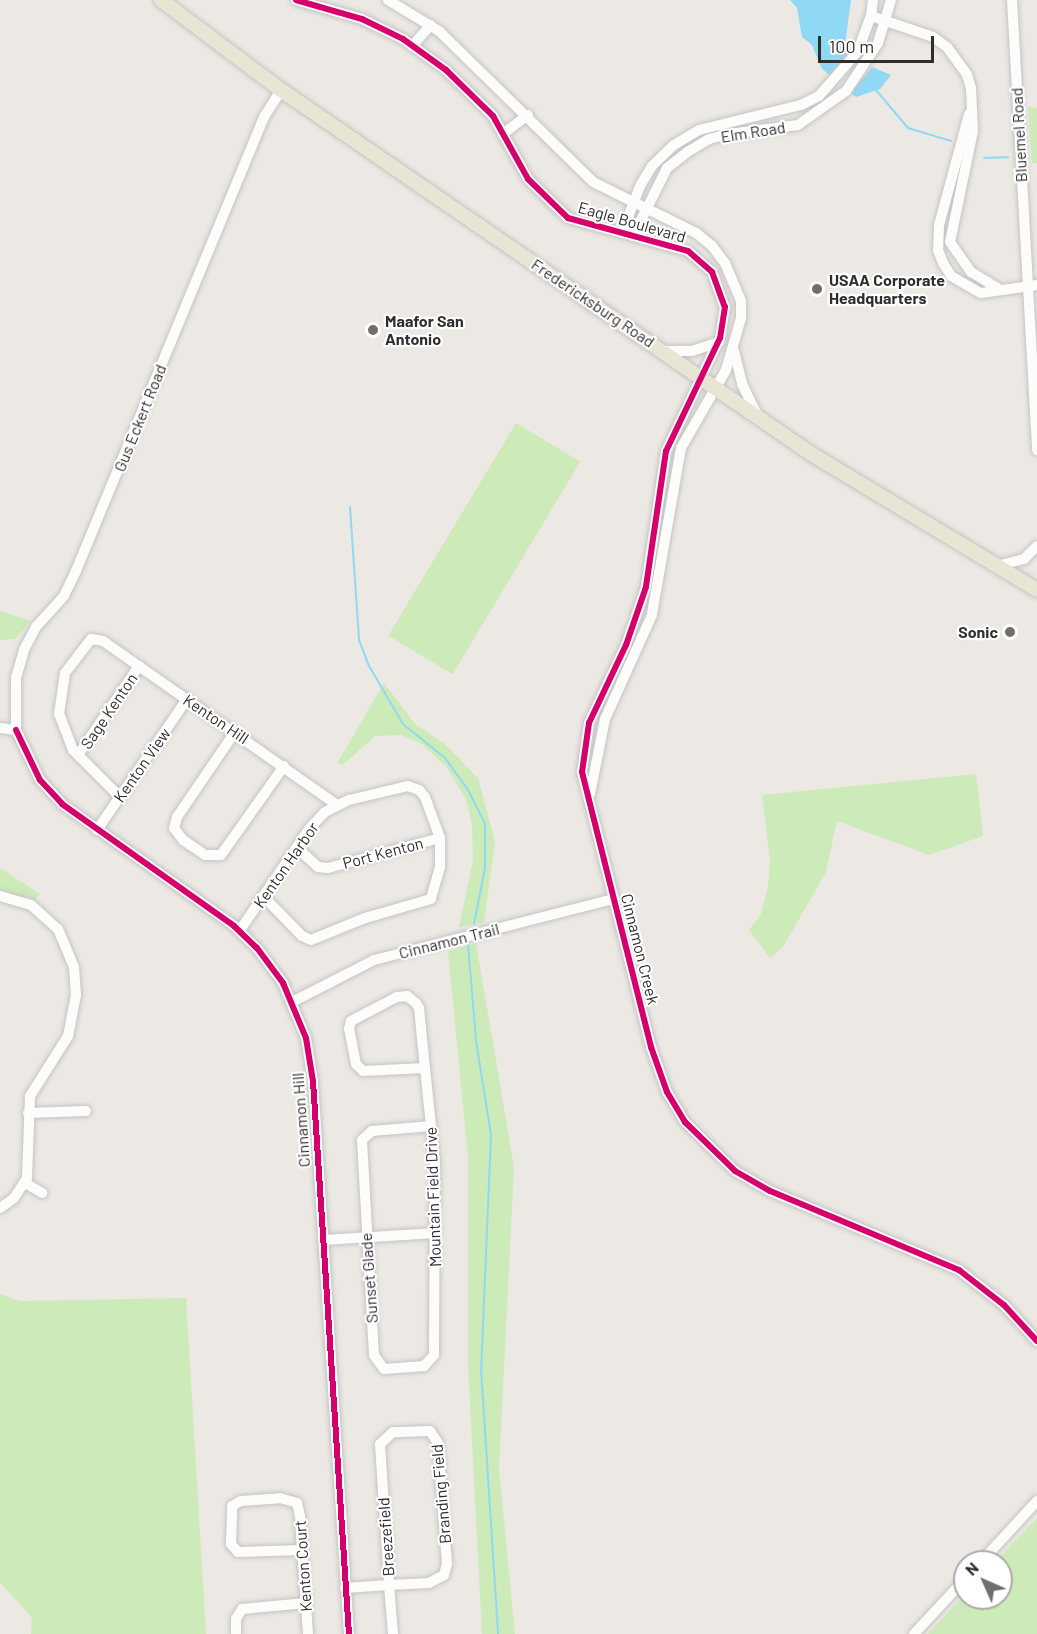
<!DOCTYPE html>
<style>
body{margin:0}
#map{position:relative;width:1037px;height:1634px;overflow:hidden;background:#ece8e3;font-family:Barlow,sans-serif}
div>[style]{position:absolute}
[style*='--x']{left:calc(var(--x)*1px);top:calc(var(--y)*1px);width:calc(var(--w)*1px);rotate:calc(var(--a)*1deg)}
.green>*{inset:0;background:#cdeab9;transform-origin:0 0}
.water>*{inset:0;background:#90d9f4}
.stream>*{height:2px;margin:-1px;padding:0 1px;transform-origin:1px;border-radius:1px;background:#90d9f4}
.roads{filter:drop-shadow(0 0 2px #c5c4c4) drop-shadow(0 0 2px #c5c4c4)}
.minor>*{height:10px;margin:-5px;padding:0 5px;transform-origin:5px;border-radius:5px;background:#fcfcfb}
.major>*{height:14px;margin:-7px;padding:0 7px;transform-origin:7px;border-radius:7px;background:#e9e5d4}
.cycleway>*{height:6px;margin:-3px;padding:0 3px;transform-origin:3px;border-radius:3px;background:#d6006c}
.dots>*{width:16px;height:16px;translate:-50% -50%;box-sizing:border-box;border:3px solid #fff;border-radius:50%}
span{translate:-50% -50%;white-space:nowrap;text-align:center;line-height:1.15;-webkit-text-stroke:4.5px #fff;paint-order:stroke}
.street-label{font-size:16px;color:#2e2e2e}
.poi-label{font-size:16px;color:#2e2e2e;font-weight:700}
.left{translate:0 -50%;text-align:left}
.right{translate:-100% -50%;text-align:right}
.north{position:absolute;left:953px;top:1550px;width:60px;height:60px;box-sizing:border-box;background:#fff;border:2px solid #ababab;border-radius:50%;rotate:315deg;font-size:16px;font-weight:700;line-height:24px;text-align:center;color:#2e2e2e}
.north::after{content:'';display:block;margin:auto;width:21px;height:27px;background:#706f6d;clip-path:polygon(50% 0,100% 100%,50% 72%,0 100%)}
.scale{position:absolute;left:818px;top:36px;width:116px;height:27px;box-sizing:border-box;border:3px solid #2e2e2e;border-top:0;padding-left:8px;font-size:18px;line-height:21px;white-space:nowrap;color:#2e2e2e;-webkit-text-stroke:4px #fff;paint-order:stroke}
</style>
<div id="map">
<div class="green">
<div style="clip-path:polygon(1028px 107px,1037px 108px,1037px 163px,1032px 163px)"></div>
<div style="left:516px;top:423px;width:75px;height:248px;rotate:31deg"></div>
<div style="clip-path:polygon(0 611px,31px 621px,15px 639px,0 640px)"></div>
<div style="clip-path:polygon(384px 683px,415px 724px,444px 743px,478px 778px,495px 842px,484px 922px,459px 927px,473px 860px,472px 825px,466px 799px,448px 769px,422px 744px,402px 735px,375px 736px,343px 765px,338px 762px)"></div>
<div style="clip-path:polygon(976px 774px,983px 836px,929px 855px,837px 821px,826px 872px,783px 947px,770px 958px,749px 930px,761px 914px,768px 886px,770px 862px,762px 795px)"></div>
<div style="clip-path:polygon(0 868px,40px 894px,33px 902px,0 890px)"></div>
<div style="clip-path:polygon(476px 943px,514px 1167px,499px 1469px,515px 1634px,482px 1634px,468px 1365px,468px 1158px,448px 951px)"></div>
<div style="clip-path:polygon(0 1294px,20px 1301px,186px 1298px,206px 1634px,31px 1634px,32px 1618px,0 1582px)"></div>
<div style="clip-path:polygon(1037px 1518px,1037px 1634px,928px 1634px,965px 1594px,965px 1598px,1001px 1598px,1001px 1562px,995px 1562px)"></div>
</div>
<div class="water">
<div style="clip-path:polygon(790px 0,851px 0,845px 45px,851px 50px,832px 77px,822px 69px,812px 45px,802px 37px,797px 8px)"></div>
<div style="clip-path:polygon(872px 67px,891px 75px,880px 89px,856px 97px,851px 93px)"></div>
</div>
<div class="stream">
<div style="--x:876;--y:90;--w:50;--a:49.9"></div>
<div style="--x:908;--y:128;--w:45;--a:16.8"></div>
<div style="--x:984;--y:158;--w:24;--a:-2"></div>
<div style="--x:350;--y:507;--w:133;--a:86.1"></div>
<div style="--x:359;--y:640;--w:28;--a:69"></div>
<div style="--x:369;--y:666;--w:67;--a:59.6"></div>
<div style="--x:403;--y:724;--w:54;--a:39"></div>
<div style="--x:445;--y:758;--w:37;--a:54"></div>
<div style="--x:467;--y:788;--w:39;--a:63"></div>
<div style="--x:485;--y:823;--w:45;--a:90"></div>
<div style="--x:485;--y:868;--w:57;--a:101.1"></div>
<div style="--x:468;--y:945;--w:96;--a:85.2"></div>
<div style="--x:476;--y:1041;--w:95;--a:80.9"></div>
<div style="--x:491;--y:1135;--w:234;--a:92.4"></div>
<div style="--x:481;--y:1369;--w:266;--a:86.3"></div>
</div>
<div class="roads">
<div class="minor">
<div style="--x:296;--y:0;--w:69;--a:16.1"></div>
<div style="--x:362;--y:19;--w:46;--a:26"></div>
<div style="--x:403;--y:39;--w:53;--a:35.8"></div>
<div style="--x:446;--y:70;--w:66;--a:44.4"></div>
<div style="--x:493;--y:116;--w:72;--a:60.9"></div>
<div style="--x:528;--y:179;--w:56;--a:44.3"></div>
<div style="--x:568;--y:218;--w:124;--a:15.4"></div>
<div style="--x:688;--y:251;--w:32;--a:41"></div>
<div style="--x:712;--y:272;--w:37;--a:70"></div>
<div style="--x:725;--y:307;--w:31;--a:99"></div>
<div style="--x:720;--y:338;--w:125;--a:115.5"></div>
<div style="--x:666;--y:451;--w:137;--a:98.4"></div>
<div style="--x:646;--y:587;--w:61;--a:109"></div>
<div style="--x:626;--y:645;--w:86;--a:115.4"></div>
<div style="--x:589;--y:723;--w:49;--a:98.1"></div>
<div style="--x:582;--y:772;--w:284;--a:75.9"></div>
<div style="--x:651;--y:1047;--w:48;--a:70.4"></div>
<div style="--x:667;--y:1092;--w:35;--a:59"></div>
<div style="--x:685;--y:1122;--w:70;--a:44.4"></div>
<div style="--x:735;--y:1171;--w:40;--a:29.7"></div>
<div style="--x:770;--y:1191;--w:205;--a:22.7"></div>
<div style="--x:959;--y:1270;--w:57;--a:37.9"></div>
<div style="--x:1004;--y:1305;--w:49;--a:47.5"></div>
<div style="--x:388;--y:0;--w:60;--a:31.3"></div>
<div style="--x:439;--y:31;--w:216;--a:44.4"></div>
<div style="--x:593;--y:182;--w:115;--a:26.3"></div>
<div style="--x:696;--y:233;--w:21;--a:39"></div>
<div style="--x:712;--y:246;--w:21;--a:53"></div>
<div style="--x:725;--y:263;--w:41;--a:67.2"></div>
<div style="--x:741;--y:301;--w:17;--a:90"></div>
<div style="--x:741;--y:318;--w:54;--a:106.1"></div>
<div style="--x:726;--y:370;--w:90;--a:120"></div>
<div style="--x:681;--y:448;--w:169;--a:99.9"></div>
<div style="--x:652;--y:615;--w:114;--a:114.3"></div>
<div style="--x:605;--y:719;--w:76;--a:101.3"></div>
<div style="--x:1012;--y:0;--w:451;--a:86.8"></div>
<div style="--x:871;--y:16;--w:65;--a:18.7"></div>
<div style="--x:933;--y:37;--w:17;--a:36"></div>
<div style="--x:947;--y:47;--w:34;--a:54"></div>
<div style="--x:967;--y:75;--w:14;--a:73"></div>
<div style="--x:971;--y:88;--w:43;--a:87.3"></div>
<div style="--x:973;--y:131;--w:113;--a:101.7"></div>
<div style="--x:950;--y:242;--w:37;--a:55"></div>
<div style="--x:971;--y:272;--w:31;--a:31"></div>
<div style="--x:412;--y:46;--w:28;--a:-48"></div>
<div style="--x:281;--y:90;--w:32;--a:122"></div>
<div style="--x:264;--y:117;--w:491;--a:112.5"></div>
<div style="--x:76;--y:571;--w:28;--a:116"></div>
<div style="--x:64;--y:596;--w:42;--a:132.1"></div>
<div style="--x:36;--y:627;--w:26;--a:118"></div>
<div style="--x:24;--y:650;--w:29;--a:106"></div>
<div style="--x:16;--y:678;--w:52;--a:90"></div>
<div style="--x:16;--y:730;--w:55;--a:64.4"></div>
<div style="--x:40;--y:780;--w:33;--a:47"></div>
<div style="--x:62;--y:804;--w:211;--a:35.3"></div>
<div style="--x:234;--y:926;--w:32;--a:44"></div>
<div style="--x:257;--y:948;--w:44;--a:53.4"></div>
<div style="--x:283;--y:983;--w:60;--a:67.3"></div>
<div style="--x:306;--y:1038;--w:44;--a:80.8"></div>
<div style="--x:313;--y:1081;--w:554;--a:86.28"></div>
<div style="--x:969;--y:114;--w:115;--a:105.1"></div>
<div style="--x:939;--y:225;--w:25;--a:92"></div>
<div style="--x:938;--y:250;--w:14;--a:69"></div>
<div style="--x:943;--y:263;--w:15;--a:58"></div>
<div style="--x:951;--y:276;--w:34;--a:30"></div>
<div style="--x:981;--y:293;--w:57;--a:-8.1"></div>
<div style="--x:504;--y:133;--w:30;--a:-37"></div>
<div style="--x:622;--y:233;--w:50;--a:-69"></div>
<div style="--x:640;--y:186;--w:23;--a:-59"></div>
<div style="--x:652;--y:166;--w:30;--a:-44"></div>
<div style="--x:674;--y:145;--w:29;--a:-31"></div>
<div style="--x:699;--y:130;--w:105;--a:-13.8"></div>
<div style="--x:801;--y:105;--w:20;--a:-27"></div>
<div style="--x:819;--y:96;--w:60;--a:-49.1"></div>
<div style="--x:858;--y:51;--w:37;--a:-70"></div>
<div style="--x:871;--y:16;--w:16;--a:-83"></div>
<div style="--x:633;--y:236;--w:76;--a:-63.4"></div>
<div style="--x:667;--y:168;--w:28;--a:-38"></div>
<div style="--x:689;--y:151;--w:23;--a:-31"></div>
<div style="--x:709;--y:139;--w:21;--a:-14"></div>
<div style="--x:729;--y:134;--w:70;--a:-7.4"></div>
<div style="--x:798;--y:125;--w:59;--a:-35.3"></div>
<div style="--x:846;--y:91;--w:58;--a:-56.3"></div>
<div style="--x:878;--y:43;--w:45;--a:-73.2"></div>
<div style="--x:663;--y:351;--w:29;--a:0"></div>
<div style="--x:692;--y:351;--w:28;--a:-18"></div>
<div style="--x:734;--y:351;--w:34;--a:76"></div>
<div style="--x:742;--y:384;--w:34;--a:64"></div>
<div style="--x:996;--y:566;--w:29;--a:-14"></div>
<div style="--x:1024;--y:559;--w:18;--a:-45"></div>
<div style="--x:0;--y:728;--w:16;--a:7"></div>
<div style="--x:235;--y:732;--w:103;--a:124.3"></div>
<div style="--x:177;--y:817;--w:11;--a:105"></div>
<div style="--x:174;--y:828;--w:15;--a:53"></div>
<div style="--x:183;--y:840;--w:27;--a:34"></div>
<div style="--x:205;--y:855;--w:16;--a:0"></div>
<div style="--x:221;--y:855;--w:109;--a:-54.7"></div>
<div style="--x:78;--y:755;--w:108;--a:-55.6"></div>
<div style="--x:120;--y:797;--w:66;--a:-135"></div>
<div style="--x:73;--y:750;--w:39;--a:-111"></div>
<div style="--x:59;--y:714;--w:41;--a:-81.7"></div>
<div style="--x:65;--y:673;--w:43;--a:-52.6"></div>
<div style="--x:91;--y:639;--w:12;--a:9"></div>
<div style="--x:103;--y:641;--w:286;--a:35"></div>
<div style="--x:97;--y:830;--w:159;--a:-55.5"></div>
<div style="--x:297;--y:848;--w:28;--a:42"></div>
<div style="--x:318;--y:867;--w:10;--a:6"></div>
<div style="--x:328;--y:868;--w:116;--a:-15"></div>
<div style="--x:0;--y:896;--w:32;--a:16"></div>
<div style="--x:31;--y:905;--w:36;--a:42"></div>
<div style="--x:58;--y:929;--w:41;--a:67.2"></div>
<div style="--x:74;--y:967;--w:28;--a:86"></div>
<div style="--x:76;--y:995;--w:42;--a:101"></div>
<div style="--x:68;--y:1036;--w:71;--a:122.3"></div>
<div style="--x:30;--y:1096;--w:82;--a:92.1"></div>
<div style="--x:27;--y:1178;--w:24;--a:123"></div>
<div style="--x:14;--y:1198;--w:17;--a:144"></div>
<div style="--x:240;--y:930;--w:122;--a:-55.7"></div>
<div style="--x:309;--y:829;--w:23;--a:-47"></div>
<div style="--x:325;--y:812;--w:27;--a:-27"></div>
<div style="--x:349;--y:800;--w:61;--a:-13.3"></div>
<div style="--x:408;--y:786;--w:12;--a:20"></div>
<div style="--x:419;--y:790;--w:9;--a:49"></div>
<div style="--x:425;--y:797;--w:44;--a:69.9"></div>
<div style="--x:440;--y:838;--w:29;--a:90"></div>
<div style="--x:440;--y:867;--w:33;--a:106"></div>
<div style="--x:431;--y:899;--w:69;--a:163.9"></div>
<div style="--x:365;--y:918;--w:58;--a:157.8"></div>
<div style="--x:311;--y:940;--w:10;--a:-156"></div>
<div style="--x:302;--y:936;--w:54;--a:-134.3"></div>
<div style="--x:292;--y:1002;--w:92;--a:-27.1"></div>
<div style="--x:374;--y:960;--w:248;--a:-14.3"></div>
<div style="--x:425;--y:1068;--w:62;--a:177.2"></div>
<div style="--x:363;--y:1071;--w:10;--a:-135"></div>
<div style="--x:356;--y:1064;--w:36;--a:-101"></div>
<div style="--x:349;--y:1029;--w:8;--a:-76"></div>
<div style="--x:351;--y:1021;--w:52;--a:-27.6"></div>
<div style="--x:397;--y:997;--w:10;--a:-6"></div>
<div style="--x:407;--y:996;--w:11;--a:38"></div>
<div style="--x:416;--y:1003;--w:6;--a:59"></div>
<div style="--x:419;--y:1008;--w:60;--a:84.3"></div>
<div style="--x:425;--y:1068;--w:58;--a:84.1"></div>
<div style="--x:431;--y:1126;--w:37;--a:84"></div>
<div style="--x:435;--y:1163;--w:192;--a:90.3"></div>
<div style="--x:434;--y:1355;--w:15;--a:132"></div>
<div style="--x:424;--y:1366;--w:40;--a:175.7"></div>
<div style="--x:384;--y:1369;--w:17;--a:-126"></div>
<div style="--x:374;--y:1355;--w:215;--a:-93.2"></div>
<div style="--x:362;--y:1140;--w:13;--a:-42"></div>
<div style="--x:372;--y:1131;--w:59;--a:-4.8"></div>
<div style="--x:28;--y:1113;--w:58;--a:-2"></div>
<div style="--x:25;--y:1183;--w:20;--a:30"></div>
<div style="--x:323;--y:1240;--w:113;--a:-3.5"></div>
<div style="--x:302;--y:1550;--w:64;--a:178.2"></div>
<div style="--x:238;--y:1552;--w:11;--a:-131"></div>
<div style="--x:231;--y:1544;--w:38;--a:-88"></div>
<div style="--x:232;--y:1506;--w:10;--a:-29"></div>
<div style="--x:241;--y:1501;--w:39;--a:-4"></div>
<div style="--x:280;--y:1498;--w:18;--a:16"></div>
<div style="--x:297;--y:1503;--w:13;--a:77"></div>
<div style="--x:300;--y:1516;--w:34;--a:87"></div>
<div style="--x:302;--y:1550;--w:84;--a:85.9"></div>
<div style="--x:981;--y:1562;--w:83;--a:-47.4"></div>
<div style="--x:345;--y:1588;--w:44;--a:-3.9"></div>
<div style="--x:389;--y:1585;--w:40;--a:-2.9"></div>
<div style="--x:429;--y:1583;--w:17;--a:-28"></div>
<div style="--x:444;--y:1575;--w:11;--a:-75"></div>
<div style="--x:447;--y:1564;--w:121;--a:-94.3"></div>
<div style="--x:438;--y:1443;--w:14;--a:-124"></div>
<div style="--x:430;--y:1431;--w:37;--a:178"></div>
<div style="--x:393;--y:1432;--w:18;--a:137"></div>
<div style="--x:380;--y:1444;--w:141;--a:86.3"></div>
<div style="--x:389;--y:1585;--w:49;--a:85.3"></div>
<div style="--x:236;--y:1634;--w:15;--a:-90"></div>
<div style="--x:236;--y:1619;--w:12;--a:-59"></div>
<div style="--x:242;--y:1609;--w:64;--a:-5.4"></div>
<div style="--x:914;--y:1634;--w:75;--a:-47.2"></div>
</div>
<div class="major">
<div style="--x:161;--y:0;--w:150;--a:36.9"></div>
<div style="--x:281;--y:90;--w:642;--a:34.46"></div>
<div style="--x:810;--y:453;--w:265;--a:31.1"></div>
</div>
</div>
<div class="cycleway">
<div style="--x:296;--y:0;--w:69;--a:16.1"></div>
<div style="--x:362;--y:19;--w:46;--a:26"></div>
<div style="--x:403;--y:39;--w:53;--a:35.8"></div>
<div style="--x:446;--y:70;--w:66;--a:44.4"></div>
<div style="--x:493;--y:116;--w:72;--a:60.9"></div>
<div style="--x:528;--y:179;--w:56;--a:44.3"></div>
<div style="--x:568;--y:218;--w:124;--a:15.4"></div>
<div style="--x:688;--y:251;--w:32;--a:41"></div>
<div style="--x:712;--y:272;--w:37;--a:70"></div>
<div style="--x:725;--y:307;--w:31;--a:99"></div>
<div style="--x:720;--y:338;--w:125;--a:115.5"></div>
<div style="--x:666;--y:451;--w:137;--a:98.4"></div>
<div style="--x:646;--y:587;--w:61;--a:109"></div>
<div style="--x:626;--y:645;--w:86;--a:115.4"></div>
<div style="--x:589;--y:723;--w:49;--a:98.1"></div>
<div style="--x:582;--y:772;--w:284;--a:75.9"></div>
<div style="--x:651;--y:1047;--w:48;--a:70.4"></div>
<div style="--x:667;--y:1092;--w:35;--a:59"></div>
<div style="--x:685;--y:1122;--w:70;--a:44.4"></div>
<div style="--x:735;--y:1171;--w:40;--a:29.7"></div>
<div style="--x:770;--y:1191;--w:205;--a:22.7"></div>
<div style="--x:959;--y:1270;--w:57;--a:37.9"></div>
<div style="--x:1004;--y:1305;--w:49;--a:47.5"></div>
<div style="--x:16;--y:730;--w:55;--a:64.4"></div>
<div style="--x:40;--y:780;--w:33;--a:47"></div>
<div style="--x:62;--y:804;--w:211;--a:35.3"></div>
<div style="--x:234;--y:926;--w:32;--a:44"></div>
<div style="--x:257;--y:948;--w:44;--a:53.4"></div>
<div style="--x:283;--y:983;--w:60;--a:67.3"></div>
<div style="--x:306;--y:1038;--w:44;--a:80.8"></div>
<div style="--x:313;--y:1081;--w:554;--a:86.28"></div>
</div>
<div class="dots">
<div style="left:817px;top:289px;background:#706f6d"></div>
<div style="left:373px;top:330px;background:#706f6d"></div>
<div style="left:1010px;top:632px;background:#706f6d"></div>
</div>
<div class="street-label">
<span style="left:753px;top:132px;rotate:-9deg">Elm Road</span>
<span style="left:1019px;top:135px;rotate:-93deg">Bluemel Road</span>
<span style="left:632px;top:222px;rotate:16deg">Eagle Boulevard</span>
<span style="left:593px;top:303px;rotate:34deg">Fredericksburg Road</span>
<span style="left:140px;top:418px;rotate:-68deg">Gus Eckert Road</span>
<span style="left:109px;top:711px;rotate:-56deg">Sage Kenton</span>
<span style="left:216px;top:719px;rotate:34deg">Kenton Hill</span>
<span style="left:142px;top:765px;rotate:-55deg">Kenton View</span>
<span style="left:383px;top:853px;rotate:-15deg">Port Kenton</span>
<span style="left:286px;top:865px;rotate:-55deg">Kenton Harbor</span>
<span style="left:449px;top:941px;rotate:-14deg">Cinnamon Trail</span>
<span style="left:640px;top:949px;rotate:76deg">Cinnamon Creek</span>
<span style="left:301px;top:1120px;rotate:-94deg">Cinnamon Hill</span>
<span style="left:433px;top:1197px;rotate:-92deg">Mountain Field Drive</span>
<span style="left:369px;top:1278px;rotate:-94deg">Sunset Glade</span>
<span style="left:441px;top:1494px;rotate:-95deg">Branding Field</span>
<span style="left:386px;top:1537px;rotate:-94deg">Breezefield</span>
<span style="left:303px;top:1566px;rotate:-94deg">Kenton Court</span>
</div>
<div class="poi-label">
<span class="left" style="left:829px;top:289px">USAA Corporate<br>Headquarters</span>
<span class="left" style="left:385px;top:330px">Maafor San<br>Antonio</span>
<span class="right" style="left:998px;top:632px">Sonic</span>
</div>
<div class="north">N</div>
<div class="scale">100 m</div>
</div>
